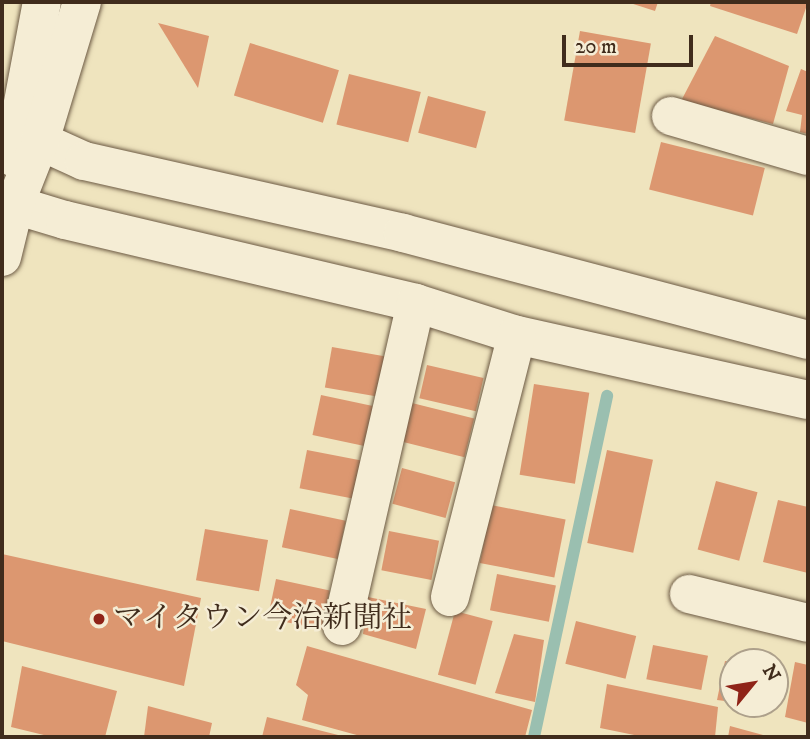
<!DOCTYPE html>
<meta charset="utf-8">
<style>
body{margin:0}
#map{position:relative;width:810px;height:739px;overflow:hidden;background:#efe4be;font-family:"IM FELL DW Pica","Noto Serif JP",serif}
div>[style]{position:absolute}
[style*='--x']{left:calc(var(--x)*1px);top:calc(var(--y)*1px);width:calc(var(--w)*1px);rotate:calc(var(--a)*1deg)}
.stream>*{height:12px;margin:-6px;padding:0 6px;transform-origin:6px;border-radius:6px;background:#9abfb0}
.building>*{inset:0;background:#dc9770;transform-origin:0 0}
.roads{filter:drop-shadow(0 0 2px #6c5a44) drop-shadow(0 0 2px #6c5a44)}
.minor>*{height:38px;margin:-19px;padding:0 19px;transform-origin:19px;border-radius:19px;background:#f5edd5}
.dots>*{width:19px;height:19px;translate:-50% -50%;box-sizing:border-box;border:4px solid #f5edd5;border-radius:50%}
span{translate:-50% -50%;white-space:nowrap;text-align:center;line-height:1.15;-webkit-text-stroke:5px #f5edd5;paint-order:stroke}
.poi-label{font-size:30px;color:#402c1c}
.left{translate:0 -50%;text-align:left}
.frame{position:absolute;inset:0;border:4px solid #402c1c;pointer-events:none}
.north{position:absolute;left:719px;top:648px;width:70px;height:70px;box-sizing:border-box;background:#f5edd5;border:2px solid #ada08b;border-radius:50%;rotate:60deg;font-size:19px;font-weight:700;line-height:28px;text-align:center;color:#402c1c}
.north::after{content:'';display:block;margin:auto;width:24px;height:32px;background:#8f2418;clip-path:polygon(50% 0,100% 100%,50% 72%,0 100%)}
.scale{position:absolute;left:562px;top:35px;width:131px;height:32px;box-sizing:border-box;border:4px solid #402c1c;border-top:0;padding-left:9px;font-size:21px;line-height:24px;white-space:nowrap;color:#402c1c;-webkit-text-stroke:5px #f5edd5;paint-order:stroke}
</style>
<div id="map">
<div class="stream">
<div style="--x:534;--y:737;--w:349;--a:-77.9"></div>
</div>
<div class="building">
<div style="clip-path:polygon(627px 2px,658px 2px,655px 11px)"></div>
<div style="clip-path:polygon(711px 2px,808px 2px,797px 34px,710px 6px)"></div>
<div style="clip-path:polygon(158px 23px,209px 36px,198px 88px)"></div>
<div style="left:580px;top:31px;width:72px;height:91px;rotate:10deg"></div>
<div style="clip-path:polygon(715px 36px,789px 66px,773px 124px,681px 101px)"></div>
<div style="left:250px;top:43px;width:93px;height:55px;rotate:17deg"></div>
<div style="clip-path:polygon(801px 69px,808px 72px,808px 134px,800px 132px,802px 115px,786px 111px)"></div>
<div style="left:349px;top:74px;width:74px;height:52px;rotate:14deg"></div>
<div style="left:428px;top:96px;width:60px;height:38px;rotate:15deg"></div>
<div style="left:661px;top:142px;width:107px;height:49px;rotate:14deg"></div>
<div style="left:332px;top:347px;width:56px;height:41px;rotate:10deg"></div>
<div style="left:427px;top:365px;width:58px;height:34px;rotate:13deg"></div>
<div style="left:534px;top:384px;width:56px;height:92px;rotate:9deg"></div>
<div style="left:321px;top:395px;width:53px;height:41px;rotate:12deg"></div>
<div style="left:412px;top:403px;width:64px;height:40px;rotate:14deg"></div>
<div style="left:307px;top:450px;width:58px;height:39px;rotate:11deg"></div>
<div style="left:607px;top:450px;width:47px;height:95px;rotate:12deg"></div>
<div style="left:402px;top:468px;width:55px;height:37px;rotate:15deg"></div>
<div style="left:716px;top:481px;width:43px;height:71px;rotate:15deg"></div>
<div style="clip-path:polygon(778px 500px,808px 507px,808px 573px,763px 562px)"></div>
<div style="left:491px;top:505px;width:76px;height:59px;rotate:11deg"></div>
<div style="left:290px;top:509px;width:57px;height:39px;rotate:12deg"></div>
<div style="left:205px;top:529px;width:64px;height:52px;rotate:10deg"></div>
<div style="left:389px;top:531px;width:51px;height:40px;rotate:11deg"></div>
<div style="clip-path:polygon(2px 554px,201px 598px,184px 686px,2px 641px)"></div>
<div style="left:497px;top:574px;width:60px;height:37px;rotate:11deg"></div>
<div style="left:276px;top:579px;width:55px;height:40px;rotate:12deg"></div>
<div style="clip-path:polygon(368px 597px,426px 609px,416px 649px,363px 634px)"></div>
<div style="left:455px;top:611px;width:39px;height:66px;rotate:15deg"></div>
<div style="left:576px;top:621px;width:62px;height:44px;rotate:14deg"></div>
<div style="clip-path:polygon(514px 634px,544px 640px,535px 702px,495px 693px)"></div>
<div style="left:653px;top:645px;width:56px;height:35px;rotate:11deg"></div>
<div style="clip-path:polygon(307px 646px,532px 710px,525px 737px,364px 737px,302px 720px,308px 695px,296px 685px)"></div>
<div style="clip-path:polygon(725px 661px,733px 662px,733px 702px,717px 700px)"></div>
<div style="clip-path:polygon(795px 662px,808px 665px,808px 723px,785px 717px)"></div>
<div style="clip-path:polygon(22px 666px,117px 691px,105px 737px,52px 737px,11px 727px)"></div>
<div style="clip-path:polygon(607px 684px,718px 707px,715px 737px,644px 737px,600px 728px)"></div>
<div style="clip-path:polygon(148px 706px,212px 723px,209px 737px,144px 737px)"></div>
<div style="clip-path:polygon(267px 717px,342px 736px,342px 737px,262px 737px)"></div>
<div style="clip-path:polygon(730px 726px,767px 736px,767px 737px,728px 737px)"></div>
</div>
<div class="roads">
<div class="minor">
<div style="--x:671;--y:116;--w:143;--a:16.3"></div>
<div style="--x:2;--y:131;--w:39;--a:15"></div>
<div style="--x:40;--y:141;--w:48;--a:24.4"></div>
<div style="--x:84;--y:161;--w:327;--a:12.7"></div>
<div style="--x:403;--y:233;--w:419;--a:14.8"></div>
<div style="--x:16;--y:159;--w:25;--a:-88"></div>
<div style="--x:17;--y:134;--w:134;--a:-79.3"></div>
<div style="--x:2;--y:201;--w:66;--a:16.8"></div>
<div style="--x:65;--y:220;--w:361;--a:13.3"></div>
<div style="--x:416;--y:303;--w:106;--a:17.6"></div>
<div style="--x:517;--y:335;--w:298;--a:12.6"></div>
<div style="--x:2;--y:257;--w:55;--a:-76.2"></div>
<div style="--x:15;--y:204;--w:68;--a:-68.4"></div>
<div style="--x:40;--y:141;--w:145;--a:-73.2"></div>
<div style="--x:689;--y:594;--w:122;--a:13.7"></div>
<div style="--x:450;--y:597;--w:270;--a:-75.7"></div>
<div style="--x:342;--y:626;--w:331;--a:-77.1"></div>
</div>
</div>
<div class="dots">
<div style="left:99px;top:619px;background:#8f2418"></div>
</div>
<div class="poi-label">
<span class="left" style="left:113px;top:619px">マイタウン今治新聞社</span>
</div>
<div class="frame"></div>
<div class="north">N</div>
<div class="scale">20 m</div>
</div>
